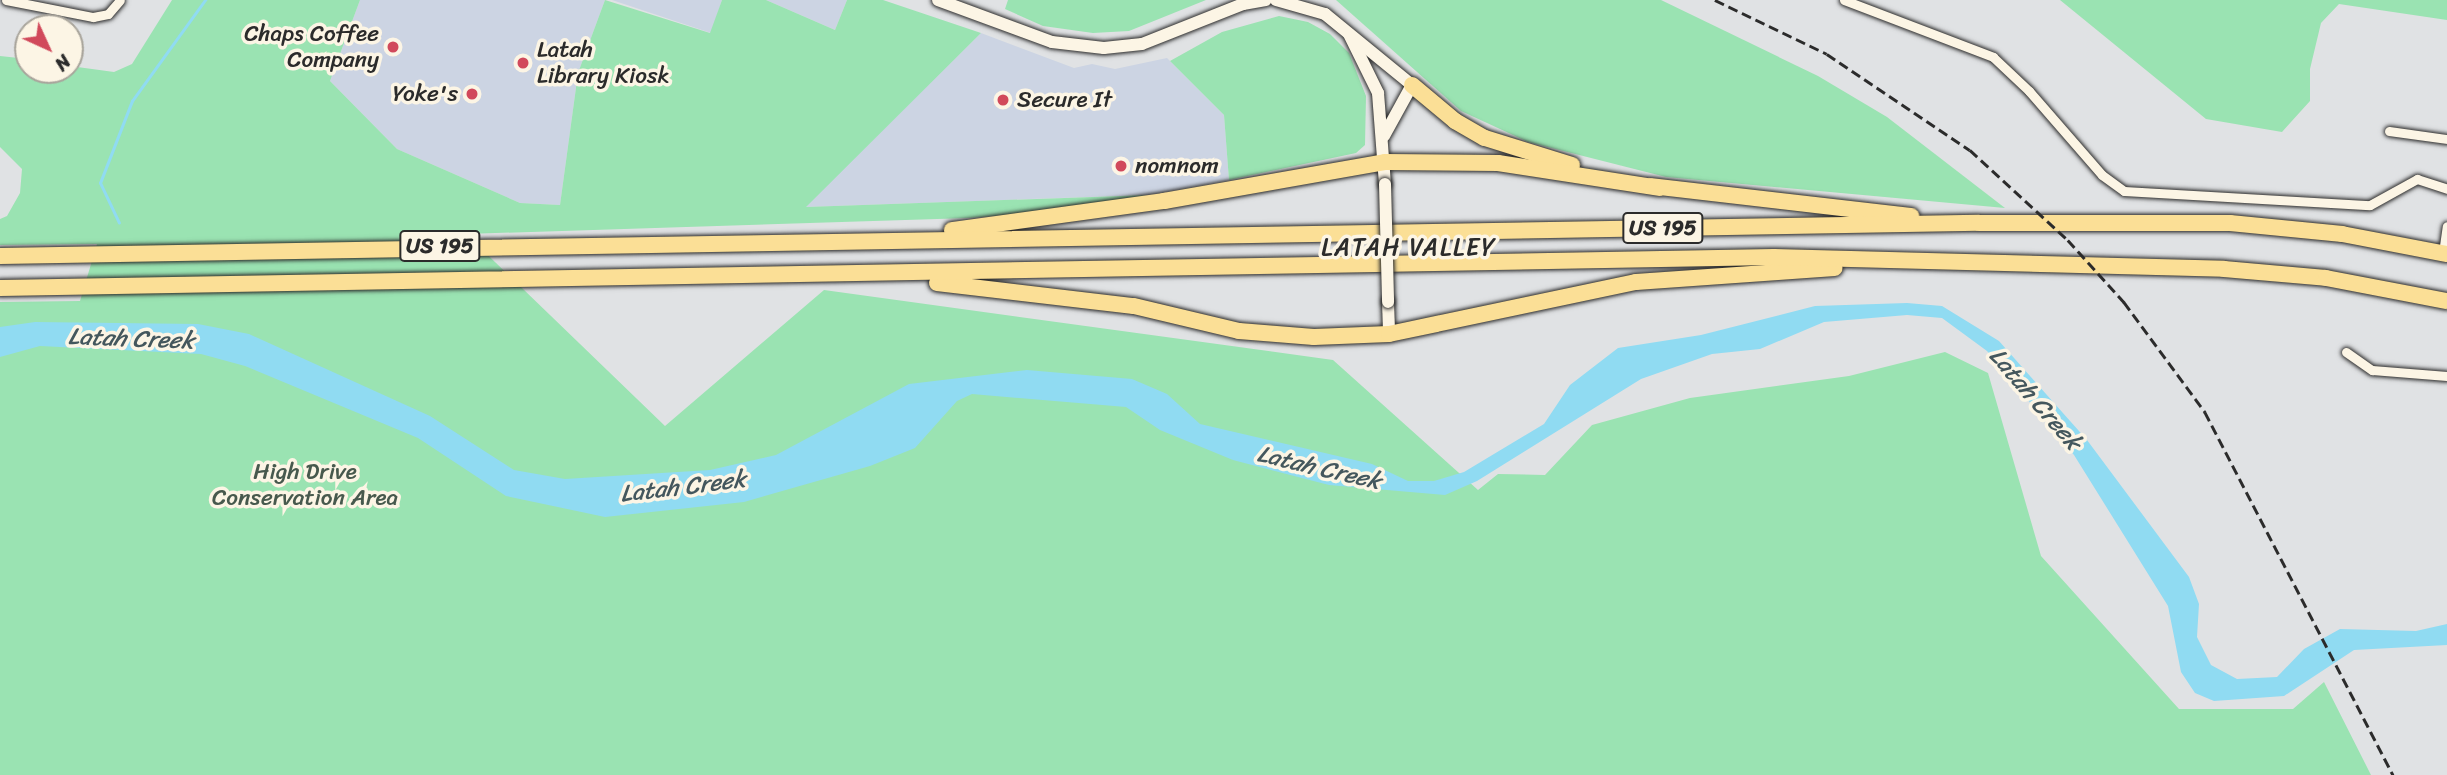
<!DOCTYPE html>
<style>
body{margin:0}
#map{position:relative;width:2447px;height:775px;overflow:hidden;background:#e0e2e4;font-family:Sriracha,sans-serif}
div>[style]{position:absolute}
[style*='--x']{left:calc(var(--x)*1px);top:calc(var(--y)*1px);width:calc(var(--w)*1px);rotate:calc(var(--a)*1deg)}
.built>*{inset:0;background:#ccd4e3}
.green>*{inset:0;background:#9ae3b2}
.water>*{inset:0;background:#90dbf2}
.stream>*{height:2.5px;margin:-1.25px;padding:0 1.25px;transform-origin:1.25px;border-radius:1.25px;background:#90dbf2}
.roads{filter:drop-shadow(0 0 2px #2b2b2b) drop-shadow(0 0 2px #2b2b2b)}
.street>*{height:9px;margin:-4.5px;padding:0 4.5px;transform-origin:4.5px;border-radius:4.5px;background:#fcf5e5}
.secondary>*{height:12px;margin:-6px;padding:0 6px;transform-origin:6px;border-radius:6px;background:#fcf5e5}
.highway>*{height:16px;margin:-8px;padding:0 8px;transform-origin:8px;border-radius:8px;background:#fbdf96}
.rail>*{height:2.5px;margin-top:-1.25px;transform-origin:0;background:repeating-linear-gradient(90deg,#2b2b2b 0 10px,transparent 0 15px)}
.bridges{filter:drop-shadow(0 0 2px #2b2b2b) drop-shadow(0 0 2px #2b2b2b)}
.secondary-bridge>*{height:12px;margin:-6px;padding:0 6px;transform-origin:6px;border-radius:6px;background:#fcf5e5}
.dots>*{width:19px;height:19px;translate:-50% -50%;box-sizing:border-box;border:4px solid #fcf5e5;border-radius:50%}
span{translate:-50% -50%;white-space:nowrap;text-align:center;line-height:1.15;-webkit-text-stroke:7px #fcf5e5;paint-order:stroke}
.shield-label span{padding:2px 5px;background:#fcf5e5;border:2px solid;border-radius:5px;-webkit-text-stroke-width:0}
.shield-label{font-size:21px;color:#2b2b2b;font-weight:700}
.poi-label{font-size:23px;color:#2b2b2b}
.right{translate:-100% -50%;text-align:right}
.left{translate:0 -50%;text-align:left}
.park-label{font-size:23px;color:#47594d}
.neighbourhood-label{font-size:24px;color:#2b2b2b;letter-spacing:2px}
.water-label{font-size:24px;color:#44575d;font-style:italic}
.north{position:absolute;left:14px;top:14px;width:70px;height:70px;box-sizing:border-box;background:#fcf5e5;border:2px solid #a8a49b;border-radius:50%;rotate:135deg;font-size:19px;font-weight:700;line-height:28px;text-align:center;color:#2b2b2b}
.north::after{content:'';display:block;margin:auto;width:24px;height:32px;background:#d1495b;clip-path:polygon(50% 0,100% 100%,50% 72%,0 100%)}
</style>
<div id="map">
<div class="built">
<div style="clip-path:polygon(360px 0,605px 0,578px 73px,560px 205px,520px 203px,397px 149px,330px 81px)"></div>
<div style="clip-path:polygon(612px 0,722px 0,711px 33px)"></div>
<div style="clip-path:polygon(766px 0,847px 0,835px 30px)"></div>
<div style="clip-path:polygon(981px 33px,1074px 68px,1092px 64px,1115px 69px,1167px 58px,1224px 115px,1229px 180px,1148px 195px,805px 207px)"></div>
</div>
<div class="green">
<div style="clip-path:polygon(172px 0,360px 0,330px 81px,397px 149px,520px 203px,560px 205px,578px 73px,605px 0,710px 33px,722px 0,766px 0,835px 30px,847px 0,883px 0,981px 33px,806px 207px,1148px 195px,1045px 212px,969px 218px,466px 234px,665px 426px,824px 290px,1333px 360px,1478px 490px,1498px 474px,1545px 475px,1592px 425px,1690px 398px,1849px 376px,1945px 352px,1988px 373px,2041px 556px,2179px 709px,2293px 709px,2324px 682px,2371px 775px,0 775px,0 302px,80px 301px,97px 244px,0 245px,0 219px,7px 216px,20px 193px,22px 169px,0 147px,0 56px,28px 59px,28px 70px,70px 70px,70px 66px,114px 72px,132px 64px)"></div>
<div style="clip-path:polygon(1008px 0,1206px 0,1129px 31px,1093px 33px,1043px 26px,1005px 9px)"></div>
<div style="clip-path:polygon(1336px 0,1661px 0,1818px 76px,1887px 117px,2005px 208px,1666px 177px,1528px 142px,1461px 111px)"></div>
<div style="clip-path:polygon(2060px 0,2447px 0,2447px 20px,2339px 4px,2321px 23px,2310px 69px,2310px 101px,2282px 132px,2206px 119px)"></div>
<div style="clip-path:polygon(1279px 16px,1308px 22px,1330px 34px,1349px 53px,1366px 96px,1365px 145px,1356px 153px,1229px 180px,1224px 115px,1170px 61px,1222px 32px)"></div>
</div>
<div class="water">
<div style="clip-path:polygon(1907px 303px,1942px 306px,1999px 341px,2087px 440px,2189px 577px,2199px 604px,2197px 637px,2211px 665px,2237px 679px,2277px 677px,2304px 649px,2340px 629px,2416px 631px,2447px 624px,2447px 645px,2354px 650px,2284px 696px,2214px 701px,2195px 693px,2181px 672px,2168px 606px,2074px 455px,1987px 351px,1942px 318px,1907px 315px,1824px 322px,1760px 349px,1712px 354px,1641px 379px,1477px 481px,1445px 495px,1329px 485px,1233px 460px,1160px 430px,1126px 407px,972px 394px,957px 401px,915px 448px,870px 466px,744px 502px,605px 517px,506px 496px,418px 438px,245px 366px,201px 354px,40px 346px,0 357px,0 327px,35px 322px,198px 324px,249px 334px,430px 416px,514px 470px,565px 479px,710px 470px,776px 455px,909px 384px,1027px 370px,1132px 379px,1167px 394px,1200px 424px,1372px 464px,1408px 481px,1434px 481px,1464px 472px,1544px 424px,1570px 385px,1618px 348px,1701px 335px,1815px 306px)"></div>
</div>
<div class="stream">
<div style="--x:119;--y:223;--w:44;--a:-115.4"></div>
<div style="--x:100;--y:183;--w:88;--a:-68.7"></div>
<div style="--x:132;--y:101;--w:125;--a:-54.1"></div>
</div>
<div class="roads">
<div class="street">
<div style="--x:6;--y:0;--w:89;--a:11.1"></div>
<div style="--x:93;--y:17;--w:15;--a:-11"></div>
<div style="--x:108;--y:14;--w:18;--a:-49"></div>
<div style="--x:1844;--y:0;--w:160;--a:20.9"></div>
<div style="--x:1993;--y:57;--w:50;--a:43.4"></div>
<div style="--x:2029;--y:91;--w:111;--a:49"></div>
<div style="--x:2102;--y:175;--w:27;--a:36"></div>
<div style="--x:2124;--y:191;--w:246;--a:3.3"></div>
<div style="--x:2370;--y:205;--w:54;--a:-29"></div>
<div style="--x:2417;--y:179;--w:32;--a:18"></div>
<div style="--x:2389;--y:131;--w:59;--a:7.9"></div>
<div style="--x:2443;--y:253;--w:27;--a:-82"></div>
<div style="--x:2346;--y:352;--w:32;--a:35"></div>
<div style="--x:2372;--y:370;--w:75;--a:4.6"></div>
</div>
<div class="secondary">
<div style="--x:938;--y:0;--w:121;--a:20.2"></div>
<div style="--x:1052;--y:42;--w:52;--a:6.6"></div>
<div style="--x:1104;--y:48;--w:38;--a:-6"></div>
<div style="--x:1142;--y:44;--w:109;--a:-21.6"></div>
<div style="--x:1243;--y:4;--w:23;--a:-10"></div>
<div style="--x:1276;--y:0;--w:51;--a:15.9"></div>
<div style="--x:1325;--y:14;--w:112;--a:39.2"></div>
<div style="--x:1412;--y:85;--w:58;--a:118.8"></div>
<div style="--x:1349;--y:34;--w:66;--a:63.8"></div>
<div style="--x:1378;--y:93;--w:91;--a:85.6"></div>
<div style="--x:1388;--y:302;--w:32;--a:88"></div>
</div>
<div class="highway">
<div style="--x:1412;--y:85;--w:56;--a:39.9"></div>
<div style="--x:1455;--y:121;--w:34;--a:30"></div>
<div style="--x:1485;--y:138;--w:91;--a:17.2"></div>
<div style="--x:1651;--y:186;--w:262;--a:6.6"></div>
<div style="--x:952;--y:230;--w:214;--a:-7.8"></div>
<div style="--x:1164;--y:201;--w:224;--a:-10"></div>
<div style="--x:1385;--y:162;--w:113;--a:0.5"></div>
<div style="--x:1498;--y:163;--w:163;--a:8.8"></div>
<div style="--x:0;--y:256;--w:1979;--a:-0.96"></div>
<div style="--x:1979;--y:223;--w:251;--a:0"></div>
<div style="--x:2230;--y:223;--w:113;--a:5.6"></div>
<div style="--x:2342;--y:234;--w:107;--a:10.8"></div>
<div style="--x:937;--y:283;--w:198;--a:6.7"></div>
<div style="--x:1134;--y:306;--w:108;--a:13.4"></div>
<div style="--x:1239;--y:331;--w:75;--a:4.6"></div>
<div style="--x:1314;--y:337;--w:75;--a:-2.3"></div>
<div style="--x:1389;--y:334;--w:252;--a:-11.9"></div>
<div style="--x:1636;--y:282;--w:199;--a:-4"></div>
<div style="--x:0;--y:288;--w:1774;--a:-1"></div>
<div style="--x:1774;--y:257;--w:450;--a:1.5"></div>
<div style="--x:2224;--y:269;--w:102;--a:5"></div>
<div style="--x:2326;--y:278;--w:123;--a:10.8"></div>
</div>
</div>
<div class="rail">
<div style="--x:1715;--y:0;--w:124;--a:25.7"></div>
<div style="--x:1827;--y:54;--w:172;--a:33.9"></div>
<div style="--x:1970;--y:150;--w:133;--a:42.6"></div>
<div style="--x:2068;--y:240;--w:84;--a:47.9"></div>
<div style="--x:2124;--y:302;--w:137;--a:53.6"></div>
<div style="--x:2205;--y:412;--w:409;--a:62.6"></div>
</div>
<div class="bridges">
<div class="secondary-bridge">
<div style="--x:1385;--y:184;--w:118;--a:88.5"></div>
</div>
</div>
<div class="dots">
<div style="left:393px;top:47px;background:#d1495b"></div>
<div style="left:523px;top:63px;background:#d1495b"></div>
<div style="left:472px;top:94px;background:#d1495b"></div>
<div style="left:1003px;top:100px;background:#d1495b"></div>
<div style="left:1121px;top:166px;background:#d1495b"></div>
</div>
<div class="shield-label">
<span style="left:1663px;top:228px">US 195</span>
<span style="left:440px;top:246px">US 195</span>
</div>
<div class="poi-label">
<span class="right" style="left:379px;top:47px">Chaps Coffee<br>Company</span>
<span class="left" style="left:537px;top:63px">Latah<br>Library Kiosk</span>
<span class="right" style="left:458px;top:94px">Yoke's</span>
<span class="left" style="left:1017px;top:100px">Secure It</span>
<span class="left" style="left:1135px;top:166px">nomnom</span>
</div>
<div class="park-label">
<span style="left:305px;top:485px">High Drive<br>Conservation Area</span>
</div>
<div class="neighbourhood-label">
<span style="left:1409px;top:248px">LATAH VALLEY</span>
</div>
<div class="water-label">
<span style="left:131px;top:339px;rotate:2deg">Latah Creek</span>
<span style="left:2035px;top:399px;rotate:49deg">Latah Creek</span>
<span style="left:1319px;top:468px;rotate:13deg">Latah Creek</span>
<span style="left:683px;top:487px;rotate:-7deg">Latah Creek</span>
</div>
<div class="north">N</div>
</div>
